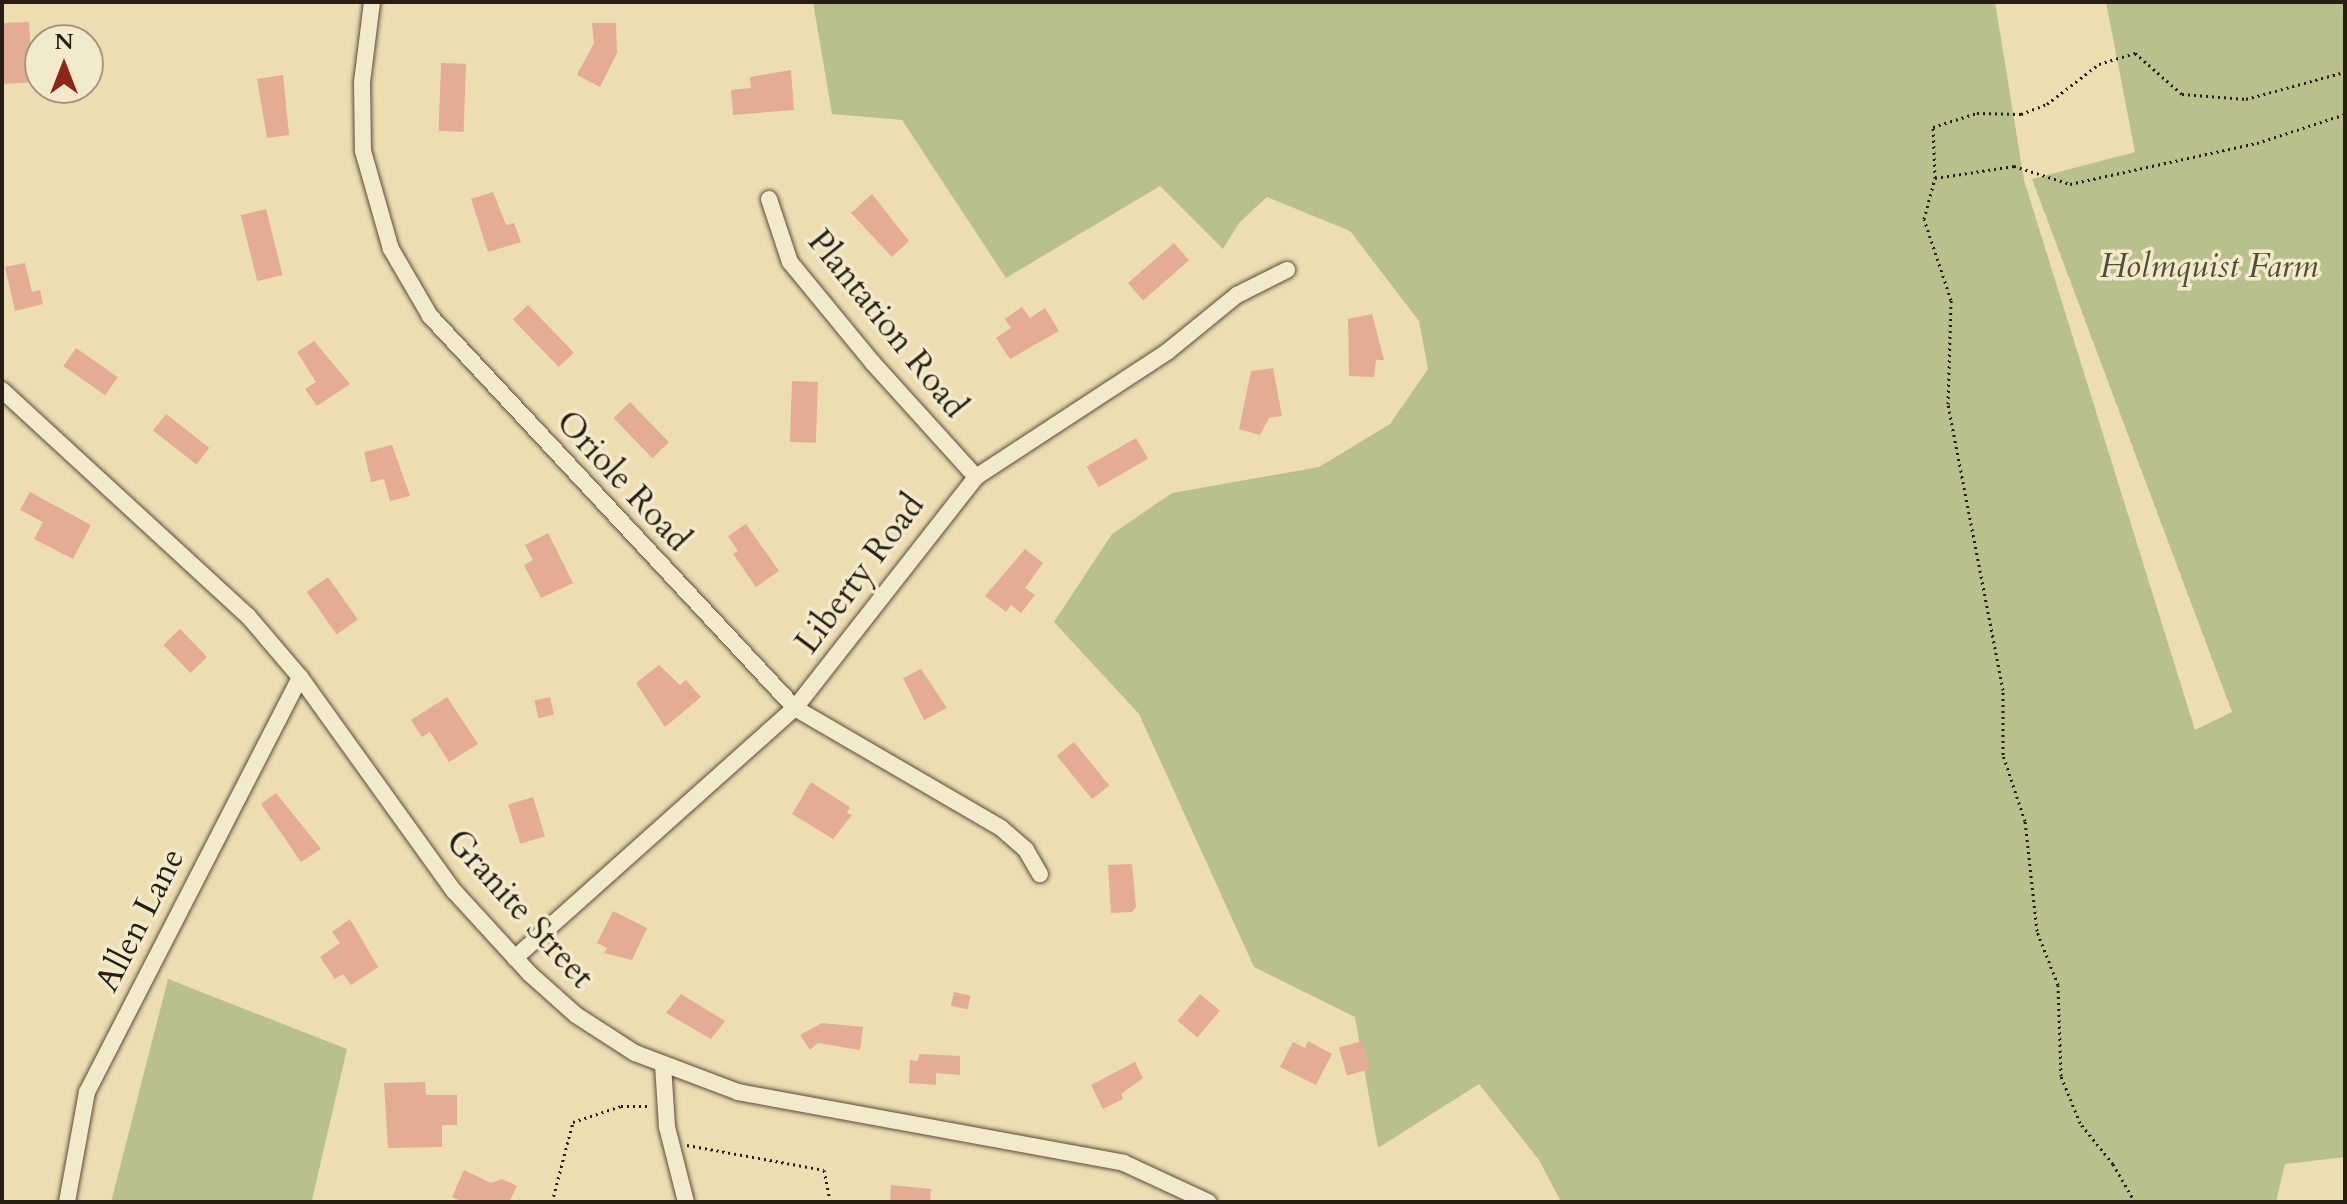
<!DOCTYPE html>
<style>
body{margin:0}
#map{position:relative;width:2347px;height:1204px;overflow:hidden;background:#ecdeb1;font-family:Cardo,serif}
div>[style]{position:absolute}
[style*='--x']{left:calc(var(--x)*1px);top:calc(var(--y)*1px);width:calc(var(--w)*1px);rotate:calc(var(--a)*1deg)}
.green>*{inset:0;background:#b8c18c}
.building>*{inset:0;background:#e4ac95;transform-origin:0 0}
.path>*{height:3px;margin-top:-1.5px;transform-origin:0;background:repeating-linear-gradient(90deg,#281d14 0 2px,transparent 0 6px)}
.roads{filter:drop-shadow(0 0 2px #594d3b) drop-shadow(0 0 2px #594d3b)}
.street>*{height:16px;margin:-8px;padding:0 8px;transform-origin:8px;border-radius:8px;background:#f3eacc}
span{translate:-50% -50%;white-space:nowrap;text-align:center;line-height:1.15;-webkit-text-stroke:7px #f3eacc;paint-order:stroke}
.park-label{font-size:34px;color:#534e38;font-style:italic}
.street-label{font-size:34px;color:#281d14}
.frame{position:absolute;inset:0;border:4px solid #281d14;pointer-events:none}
.north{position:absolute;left:24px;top:24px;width:80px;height:80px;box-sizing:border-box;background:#f3eacc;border:2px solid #a29882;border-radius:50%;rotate:0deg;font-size:22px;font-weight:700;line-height:32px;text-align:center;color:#281d14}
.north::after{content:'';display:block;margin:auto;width:28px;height:36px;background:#8f2418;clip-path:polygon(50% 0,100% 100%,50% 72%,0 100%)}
</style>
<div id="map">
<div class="green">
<div style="clip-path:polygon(813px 2px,1995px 2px,2024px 180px,2195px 730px,2232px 712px,2032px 179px,2135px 152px,2106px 2px,2345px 2px,2345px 1157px,2285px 1164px,2276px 1202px,1561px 1202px,1539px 1160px,1479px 1084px,1378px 1148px,1355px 1017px,1254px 967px,1139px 714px,1054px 622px,1112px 534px,1172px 493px,1319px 467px,1390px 424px,1428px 369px,1419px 321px,1350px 231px,1267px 197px,1239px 223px,1223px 249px,1160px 186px,1006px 278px,902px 120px,832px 114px)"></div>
<div style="clip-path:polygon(168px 979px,347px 1049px,312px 1200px,315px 1202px,111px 1202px)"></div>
</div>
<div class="building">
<div style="clip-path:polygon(29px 22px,31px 56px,40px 56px,40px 82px,2px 84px,2px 23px)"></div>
<div style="clip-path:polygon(592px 23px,616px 23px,617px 53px,600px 87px,577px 75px,594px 43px)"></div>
<div style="left:441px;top:63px;width:25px;height:68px;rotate:2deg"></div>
<div style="clip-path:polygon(791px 70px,794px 110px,733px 115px,731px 90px,751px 88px,750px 77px)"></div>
<div style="clip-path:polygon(283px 75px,289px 135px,267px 138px,257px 79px)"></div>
<div style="clip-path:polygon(493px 192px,506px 225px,514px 223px,521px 242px,488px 252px,471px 199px)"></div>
<div style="clip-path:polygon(872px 194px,909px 241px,892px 257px,851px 213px)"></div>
<div style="left:266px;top:209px;width:68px;height:26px;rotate:76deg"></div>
<div style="left:1174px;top:243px;width:23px;height:61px;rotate:49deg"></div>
<div style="clip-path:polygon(25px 263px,32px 292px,40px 290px,43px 304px,15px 311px,5px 267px)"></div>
<div style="left:528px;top:305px;width:66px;height:21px;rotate:46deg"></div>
<div style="clip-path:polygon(1022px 307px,1030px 318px,1045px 308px,1059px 331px,1010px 359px,996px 338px,1011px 328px,1005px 319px)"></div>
<div style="clip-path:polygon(1372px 314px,1384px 360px,1376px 360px,1374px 377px,1349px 376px,1348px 319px)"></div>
<div style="clip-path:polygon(314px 341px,350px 384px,317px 406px,305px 389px,316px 382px,297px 352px)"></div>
<div style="left:76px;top:348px;width:51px;height:22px;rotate:35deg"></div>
<div style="clip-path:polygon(1273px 368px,1282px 416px,1269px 418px,1260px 435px,1239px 429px,1251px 371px)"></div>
<div style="left:792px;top:381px;width:26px;height:61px;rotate:2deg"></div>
<div style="left:630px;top:402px;width:56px;height:23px;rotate:46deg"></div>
<div style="left:166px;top:414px;width:55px;height:21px;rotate:38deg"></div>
<div style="left:1136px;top:438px;width:24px;height:57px;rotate:60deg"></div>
<div style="clip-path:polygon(392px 445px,410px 496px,390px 501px,384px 479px,371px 482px,364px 452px)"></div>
<div style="clip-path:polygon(30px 492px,91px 525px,73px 559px,34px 539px,43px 522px,20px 510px)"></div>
<div style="clip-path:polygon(746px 524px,779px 571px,756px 587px,733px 554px,738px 551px,728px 536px)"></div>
<div style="clip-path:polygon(548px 533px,573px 583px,541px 598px,524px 565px,533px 560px,525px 545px)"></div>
<div style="clip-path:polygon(1025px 549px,1043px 563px,1025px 588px,1035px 595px,1021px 613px,1011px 605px,1006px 612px,985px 596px)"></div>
<div style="left:328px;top:577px;width:52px;height:26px;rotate:55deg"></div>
<div style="left:180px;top:629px;width:39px;height:23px;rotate:46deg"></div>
<div style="clip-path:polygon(659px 665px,680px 685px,686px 680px,701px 697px,665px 727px,636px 683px)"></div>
<div style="clip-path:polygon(921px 669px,947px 708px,924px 720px,903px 678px)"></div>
<div style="clip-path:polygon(447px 697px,478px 744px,449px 762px,430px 732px,422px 737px,411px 720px)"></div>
<div style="left:550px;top:697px;width:18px;height:16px;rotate:77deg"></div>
<div style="left:1074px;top:742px;width:56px;height:22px;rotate:51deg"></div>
<div style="clip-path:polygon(811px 782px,850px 807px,847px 813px,852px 815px,833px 839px,792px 814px)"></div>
<div style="clip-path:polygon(276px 793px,321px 849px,301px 862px,261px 804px)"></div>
<div style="left:533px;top:797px;width:41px;height:26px;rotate:73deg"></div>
<div style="clip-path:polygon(1132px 864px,1136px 907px,1132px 912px,1111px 913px,1108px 865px)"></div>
<div style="clip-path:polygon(613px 911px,647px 928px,632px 960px,604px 953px,607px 948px,597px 943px)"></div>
<div style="clip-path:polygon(350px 919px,378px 967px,351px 985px,343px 974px,335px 979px,320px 957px,340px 943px,332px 932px)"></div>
<div style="left:954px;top:992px;width:17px;height:14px;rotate:13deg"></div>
<div style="clip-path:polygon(681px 994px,725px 1021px,711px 1039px,666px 1013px)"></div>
<div style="left:1200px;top:994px;width:26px;height:35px;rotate:40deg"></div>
<div style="clip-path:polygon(822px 1023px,863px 1027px,860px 1050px,818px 1043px,810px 1050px,800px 1035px)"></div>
<div style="clip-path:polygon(1308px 1041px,1332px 1054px,1316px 1085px,1280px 1067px,1293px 1042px,1305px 1048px)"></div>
<div style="left:1362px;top:1041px;width:29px;height:24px;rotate:74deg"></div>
<div style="clip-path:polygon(919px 1054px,960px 1056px,960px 1075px,936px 1073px,936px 1085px,909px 1083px,910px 1060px,918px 1061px)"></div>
<div style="clip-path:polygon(1135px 1062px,1143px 1078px,1121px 1094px,1123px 1099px,1103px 1109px,1091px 1085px)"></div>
<div style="clip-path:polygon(425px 1082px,426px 1095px,457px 1095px,457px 1125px,442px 1125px,442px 1147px,388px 1148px,384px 1083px)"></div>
<div style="clip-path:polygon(464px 1170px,491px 1183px,502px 1179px,517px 1186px,509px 1202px,463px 1202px,452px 1197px)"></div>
<div style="clip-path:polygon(891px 1185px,931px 1189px,930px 1202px,890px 1202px)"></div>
</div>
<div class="path">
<div style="--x:1935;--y:178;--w:80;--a:-8.6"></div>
<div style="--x:2014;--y:166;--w:59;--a:17.8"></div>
<div style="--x:2070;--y:184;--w:191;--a:-12.4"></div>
<div style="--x:2257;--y:143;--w:93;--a:-18.2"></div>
<div style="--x:687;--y:1145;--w:139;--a:10.3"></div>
<div style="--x:824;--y:1170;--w:33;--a:79"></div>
<div style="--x:552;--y:1202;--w:83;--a:-75.3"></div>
<div style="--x:573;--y:1122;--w:51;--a:-18.4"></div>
<div style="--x:621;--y:1106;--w:28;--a:0"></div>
<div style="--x:2135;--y:1202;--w:44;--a:-120.1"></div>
<div style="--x:2113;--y:1164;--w:53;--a:-128.8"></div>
<div style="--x:2080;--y:1123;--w:51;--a:-112"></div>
<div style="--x:2061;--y:1076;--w:91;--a:-91.9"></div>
<div style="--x:2058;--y:985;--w:58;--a:-111.3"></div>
<div style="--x:2037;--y:931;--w:111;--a:-96.2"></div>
<div style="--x:2025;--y:821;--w:70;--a:-108.4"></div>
<div style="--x:2003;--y:755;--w:65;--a:-90"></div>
<div style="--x:2003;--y:690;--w:291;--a:-100.9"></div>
<div style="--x:1948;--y:404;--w:104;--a:-88.3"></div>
<div style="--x:1951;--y:300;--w:85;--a:-108.4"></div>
<div style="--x:1924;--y:219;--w:42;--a:-75"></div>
<div style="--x:1935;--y:178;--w:51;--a:-92.2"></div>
<div style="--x:1933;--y:127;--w:46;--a:-17.7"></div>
<div style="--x:1977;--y:113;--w:44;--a:1.3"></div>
<div style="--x:2021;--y:114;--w:28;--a:-21"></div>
<div style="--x:2047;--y:104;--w:66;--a:-37.6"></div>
<div style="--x:2099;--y:64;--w:38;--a:-17"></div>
<div style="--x:2135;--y:53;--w:62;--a:41.1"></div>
<div style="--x:2182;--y:94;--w:64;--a:4.5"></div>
<div style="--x:2246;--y:99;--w:103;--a:-15.3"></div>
</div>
<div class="roads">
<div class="street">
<div style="--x:372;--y:2;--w:81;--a:97.1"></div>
<div style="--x:362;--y:82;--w:69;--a:89.2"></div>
<div style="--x:363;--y:151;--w:102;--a:74.1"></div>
<div style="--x:391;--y:249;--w:78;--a:59.8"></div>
<div style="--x:430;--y:316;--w:536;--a:47.04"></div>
<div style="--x:795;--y:708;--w:238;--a:30.2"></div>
<div style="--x:1001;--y:828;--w:33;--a:41"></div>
<div style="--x:1026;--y:850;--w:28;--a:60"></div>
<div style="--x:769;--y:199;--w:66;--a:71.6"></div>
<div style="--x:790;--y:262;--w:131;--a:50.6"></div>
<div style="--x:873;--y:363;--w:154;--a:47.9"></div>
<div style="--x:2;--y:390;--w:334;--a:42.6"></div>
<div style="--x:248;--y:616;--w:80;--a:49.6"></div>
<div style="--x:300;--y:677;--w:264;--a:54.3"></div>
<div style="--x:454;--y:891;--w:113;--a:47.5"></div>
<div style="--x:530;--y:974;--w:62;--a:41.7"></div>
<div style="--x:576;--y:1015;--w:70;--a:32.8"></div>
<div style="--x:635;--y:1053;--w:110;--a:20.7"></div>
<div style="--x:738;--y:1092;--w:392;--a:10.4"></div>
<div style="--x:1124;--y:1163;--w:93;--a:24.9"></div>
<div style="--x:515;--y:958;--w:375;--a:-41.8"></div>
<div style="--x:795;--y:708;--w:293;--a:-51.9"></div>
<div style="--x:976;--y:477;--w:228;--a:-33.2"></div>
<div style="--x:1167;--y:352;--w:90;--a:-39.2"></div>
<div style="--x:1237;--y:295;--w:56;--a:-26.6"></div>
<div style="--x:663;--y:1065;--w:62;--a:86.3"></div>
<div style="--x:667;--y:1127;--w:77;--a:75.8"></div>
<div style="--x:67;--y:1202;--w:112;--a:-79.7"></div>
<div style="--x:87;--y:1092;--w:466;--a:-62.8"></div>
</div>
</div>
<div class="park-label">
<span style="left:2209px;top:267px">Holmquist Farm</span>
</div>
<div class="street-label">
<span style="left:887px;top:324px;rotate:51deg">Plantation Road</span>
<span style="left:623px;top:481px;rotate:47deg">Oriole Road</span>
<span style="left:860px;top:574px;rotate:-53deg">Liberty Road</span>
<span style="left:520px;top:909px;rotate:48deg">Granite Street</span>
<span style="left:140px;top:920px;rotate:-63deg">Allen Lane</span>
</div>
<div class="frame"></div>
<div class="north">N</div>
</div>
